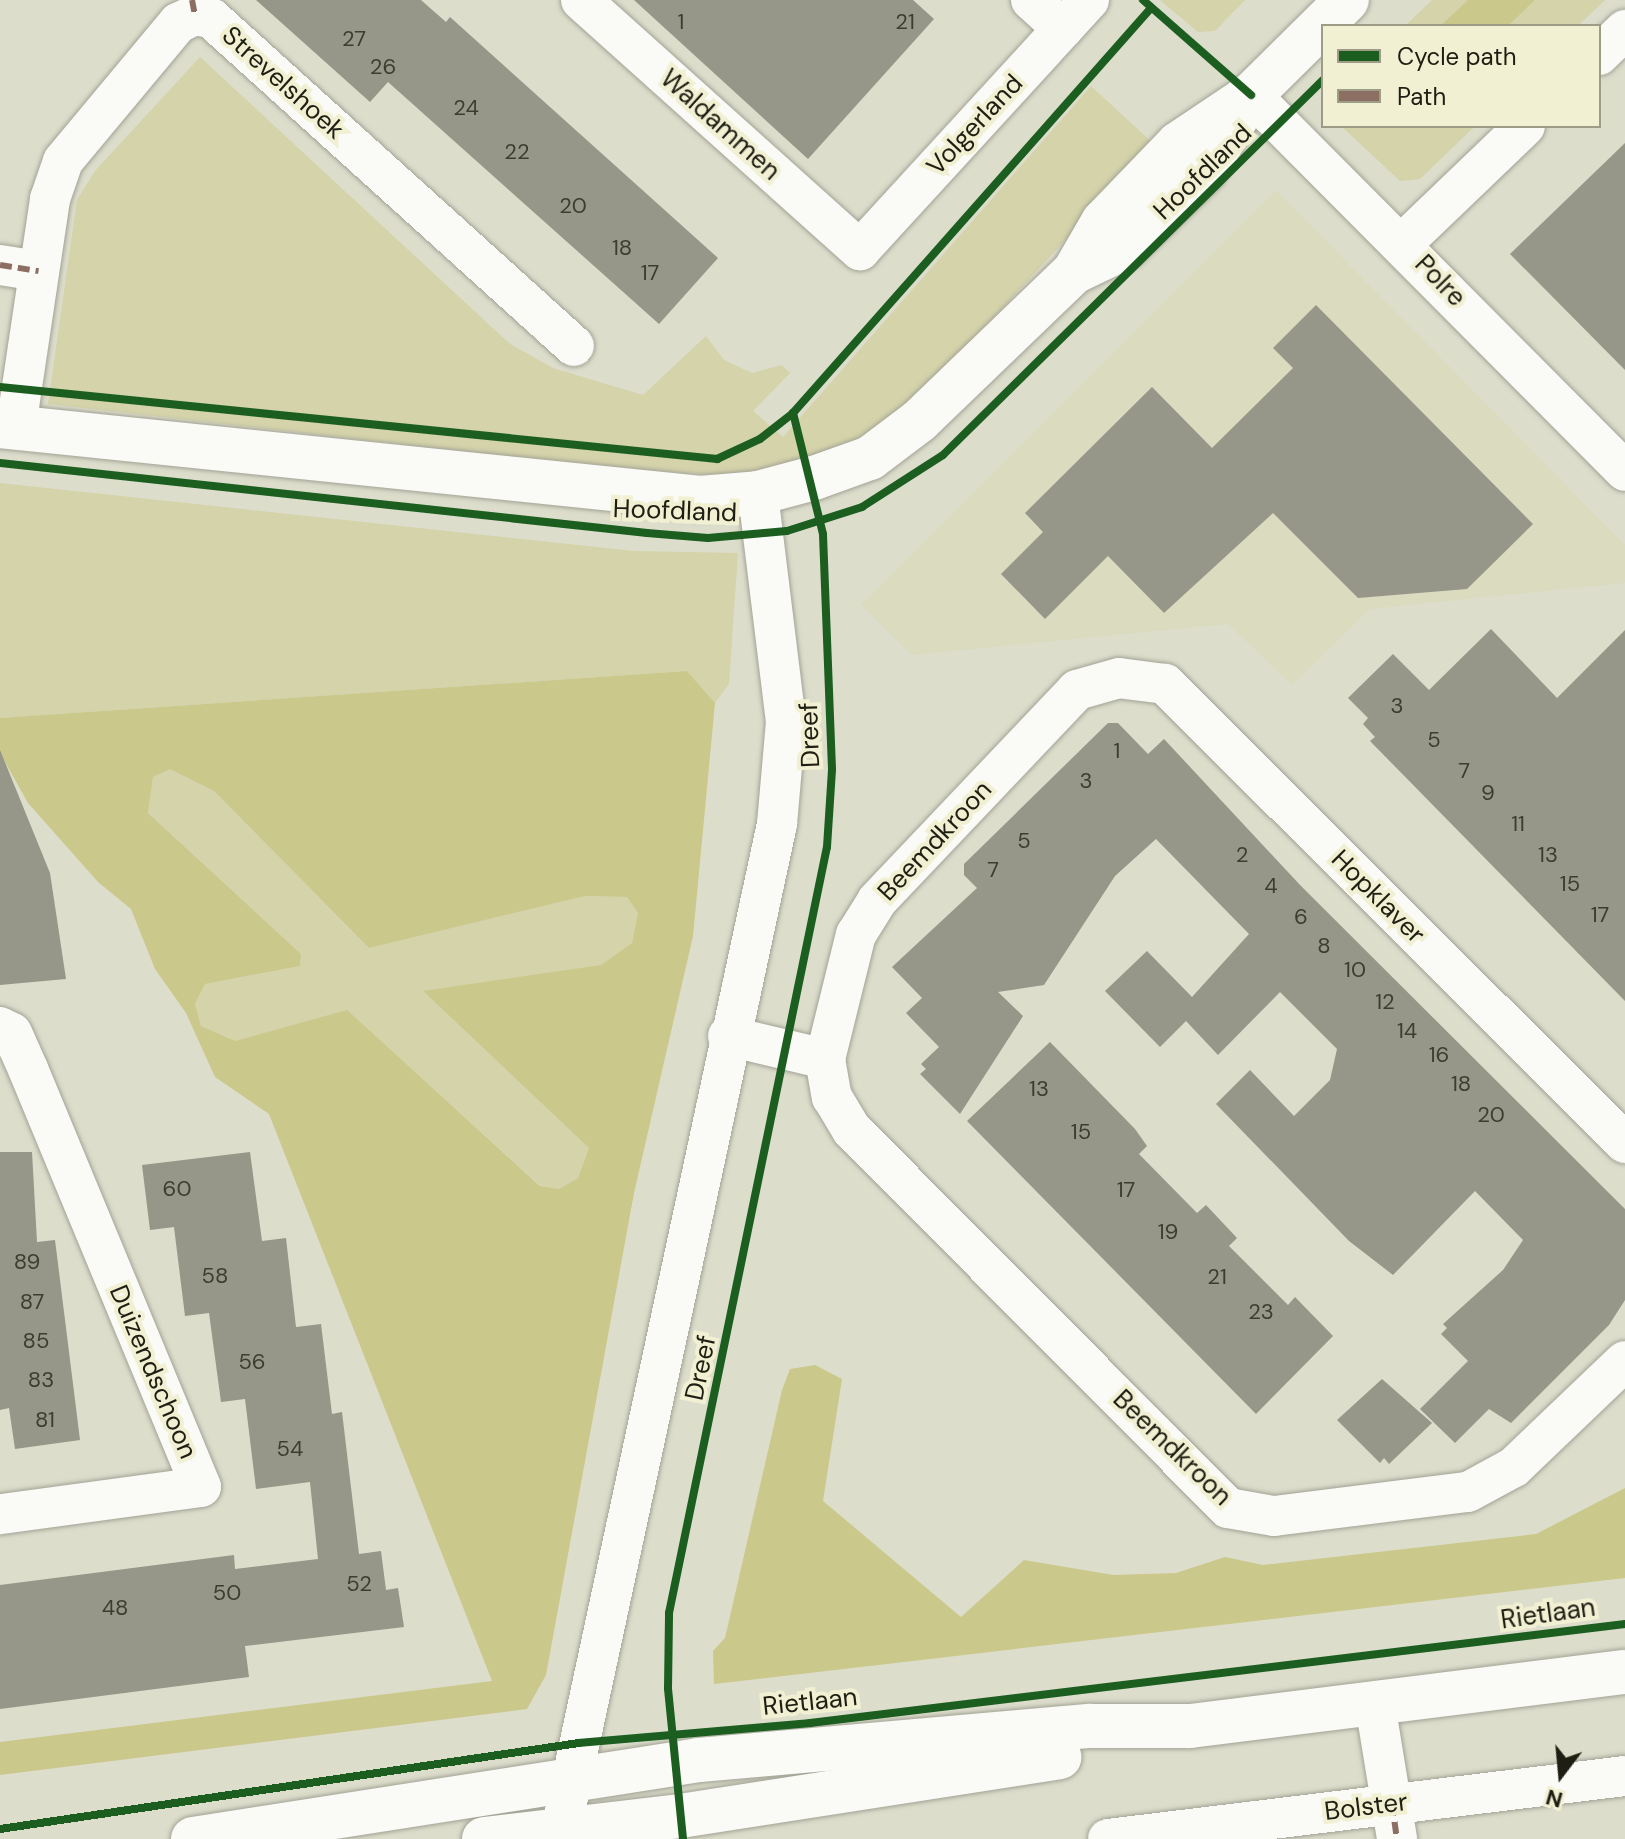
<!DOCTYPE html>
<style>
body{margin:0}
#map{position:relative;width:1625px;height:1839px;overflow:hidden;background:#ddc;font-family:"DM Sans",sans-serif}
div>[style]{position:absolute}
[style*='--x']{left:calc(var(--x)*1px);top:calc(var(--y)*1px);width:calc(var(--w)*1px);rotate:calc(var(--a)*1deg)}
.built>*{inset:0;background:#dbdbbf}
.green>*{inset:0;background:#d4d3aa}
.water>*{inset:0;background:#cac88a}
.building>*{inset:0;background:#969689}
.roads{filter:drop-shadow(0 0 2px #a3a396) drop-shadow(0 0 2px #a3a396)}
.street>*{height:40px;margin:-20px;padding:0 20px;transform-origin:20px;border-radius:20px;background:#fafaf7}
.secondary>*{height:44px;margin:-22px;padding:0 22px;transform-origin:22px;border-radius:22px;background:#fafaf7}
.quiet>*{height:6px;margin-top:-3px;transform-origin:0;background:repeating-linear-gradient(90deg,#8d6e63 0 12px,transparent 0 18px)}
.cycleway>*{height:8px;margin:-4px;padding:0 4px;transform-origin:4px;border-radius:4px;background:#1b5e20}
span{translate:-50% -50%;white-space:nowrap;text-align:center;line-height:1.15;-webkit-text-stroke:8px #f1f0d3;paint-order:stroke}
.number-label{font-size:22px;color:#3c3c30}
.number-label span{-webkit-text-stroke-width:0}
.street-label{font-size:26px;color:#1e1e13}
.legend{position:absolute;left:1321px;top:24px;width:280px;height:104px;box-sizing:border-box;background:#f1f0d3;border:2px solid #9d9c86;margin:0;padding:10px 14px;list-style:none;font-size:24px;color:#1e1e13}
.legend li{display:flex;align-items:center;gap:16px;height:40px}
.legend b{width:40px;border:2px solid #9d9c86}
.north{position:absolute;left:1521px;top:1735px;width:80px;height:80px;-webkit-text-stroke:6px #f1f0d3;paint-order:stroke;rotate:196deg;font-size:22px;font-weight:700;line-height:32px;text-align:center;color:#1e1e13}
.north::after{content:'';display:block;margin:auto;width:28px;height:36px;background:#1e1e13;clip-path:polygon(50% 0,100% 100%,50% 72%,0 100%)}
</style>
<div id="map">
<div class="built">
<div style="clip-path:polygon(1276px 190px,1625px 545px,1625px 583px,1370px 609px,1292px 685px,1228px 624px,912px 655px,861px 605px)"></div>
</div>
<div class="green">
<div style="clip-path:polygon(1160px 0,1245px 0,1215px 31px,1198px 32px)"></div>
<div style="clip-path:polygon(1432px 0,1468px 0,1440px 26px,1405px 26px)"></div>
<div style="clip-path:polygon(1535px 0,1605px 0,1578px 26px,1508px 26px)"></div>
<div style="clip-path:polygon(200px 57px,510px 344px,553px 368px,643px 395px,706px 336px,724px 360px,752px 373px,782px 365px,790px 373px,753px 411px,783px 437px,1091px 86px,1154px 144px,971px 342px,887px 422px,837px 450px,783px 468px,720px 475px,618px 469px,48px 404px,77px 200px,95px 171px)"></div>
<div style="clip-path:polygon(1341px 126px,1399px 127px,1475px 126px,1420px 179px,1400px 181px)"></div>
<div style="clip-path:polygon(0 483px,634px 551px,738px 553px,729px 684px,715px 703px,687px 671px,0 718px)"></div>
<div style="clip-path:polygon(170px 768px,214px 791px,369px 948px,585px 896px,627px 897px,638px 913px,632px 943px,601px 965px,424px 992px,589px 1148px,578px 1178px,559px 1189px,541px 1186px,347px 1011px,235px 1041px,201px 1026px,195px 1004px,205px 984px,300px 966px,301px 954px,148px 813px,153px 777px)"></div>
</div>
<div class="water">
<div style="clip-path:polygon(1468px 0,1535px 0,1508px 26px,1440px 26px)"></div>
<div style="clip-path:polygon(evenodd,687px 671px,715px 703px,693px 936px,634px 1193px,546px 1675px,527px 1709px,0 1775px,0 1742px,492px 1681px,269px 1114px,215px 1077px,186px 1013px,155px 969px,131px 909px,98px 882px,28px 803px,0 753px,0 718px,687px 671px,170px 769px,214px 791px,369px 948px,585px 896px,627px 897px,638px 913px,632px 943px,601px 965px,423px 991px,589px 1148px,578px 1178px,559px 1189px,540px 1186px,347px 1010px,235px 1041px,201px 1026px,195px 1004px,205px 984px,300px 966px,301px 954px,148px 813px,153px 777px,170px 769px)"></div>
<div style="clip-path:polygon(815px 1365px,842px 1379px,823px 1501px,961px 1617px,1024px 1560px,1113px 1575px,1176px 1573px,1225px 1557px,1263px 1565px,1536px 1534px,1625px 1488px,1625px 1578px,714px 1684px,713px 1651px,725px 1638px,782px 1390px,790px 1369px)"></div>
</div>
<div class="building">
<div style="clip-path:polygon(256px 0,421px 0,446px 22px,450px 17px,718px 258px,659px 324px,388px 82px,370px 102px)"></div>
<div style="clip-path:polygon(634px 0,913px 0,934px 19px,808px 159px)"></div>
<div style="clip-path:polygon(1625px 143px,1625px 370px,1510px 254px)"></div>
<div style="clip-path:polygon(1316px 305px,1533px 524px,1467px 589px,1358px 598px,1273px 513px,1164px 613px,1108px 556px,1045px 619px,1001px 574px,1043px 532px,1025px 513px,1152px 387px,1212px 448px,1293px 368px,1273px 348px)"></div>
<div style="clip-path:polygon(1491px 629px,1557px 698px,1625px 630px,1625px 1001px,1370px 741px,1375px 737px,1363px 724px,1368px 718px,1348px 698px,1393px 654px,1429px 690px)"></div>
<div style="clip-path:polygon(1108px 723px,1118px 723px,1148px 754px,1164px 739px,1301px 886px,1625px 1209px,1625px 1300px,1609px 1325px,1511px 1423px,1489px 1409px,1455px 1443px,1420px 1409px,1468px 1361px,1441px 1334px,1447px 1328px,1443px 1324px,1503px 1270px,1523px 1240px,1475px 1191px,1393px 1275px,1349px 1241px,1216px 1104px,1250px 1070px,1294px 1116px,1330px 1080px,1337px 1049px,1280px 992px,1218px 1055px,1186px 1021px,1160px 1047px,1105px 991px,1147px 951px,1192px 997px,1249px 934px,1156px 839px,1115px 876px,1044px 985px,998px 992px,1023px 1016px,960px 1114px,920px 1074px,926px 1069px,921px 1064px,939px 1047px,906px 1013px,922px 998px,892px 967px,977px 888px,964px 875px,964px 864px)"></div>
<div style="clip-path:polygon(0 750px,50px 873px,66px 979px,0 985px)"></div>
<div style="clip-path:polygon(1050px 1042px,1135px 1129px,1147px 1146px,1139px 1154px,1197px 1213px,1206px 1205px,1237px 1238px,1229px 1246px,1288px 1305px,1295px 1297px,1333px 1336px,1256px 1414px,967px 1121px)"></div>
<div style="clip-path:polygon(0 1152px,32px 1152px,37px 1242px,55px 1240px,80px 1440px,15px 1449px,9px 1408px,0 1410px)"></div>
<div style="clip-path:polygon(250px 1152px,262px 1241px,286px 1238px,296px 1327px,321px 1324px,332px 1414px,342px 1412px,359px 1554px,381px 1551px,386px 1590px,398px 1588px,404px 1627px,245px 1646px,249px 1677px,0 1709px,0 1585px,234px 1555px,235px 1569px,318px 1559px,310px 1482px,256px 1489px,245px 1399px,221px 1402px,209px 1313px,185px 1316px,174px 1227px,150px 1230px,142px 1165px)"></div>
<div style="clip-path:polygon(1382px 1379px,1432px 1423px,1389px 1464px,1384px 1458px,1380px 1463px,1337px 1420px)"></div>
</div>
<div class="roads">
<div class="street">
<div style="--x:581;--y:0;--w:375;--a:41.9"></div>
<div style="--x:860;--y:250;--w:339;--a:-47.5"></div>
<div style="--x:1031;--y:0;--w:43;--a:42.2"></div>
<div style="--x:1599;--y:55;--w:36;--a:-44"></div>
<div style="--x:1251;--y:95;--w:530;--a:45.15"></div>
<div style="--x:1403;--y:243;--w:169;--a:-43.8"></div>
<div style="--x:0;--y:265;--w:39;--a:9"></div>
<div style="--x:16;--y:427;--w:231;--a:-81.5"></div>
<div style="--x:50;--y:199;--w:40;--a:-71.1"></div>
<div style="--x:63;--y:161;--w:180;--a:-50.2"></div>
<div style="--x:178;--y:23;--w:19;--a:-25"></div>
<div style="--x:195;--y:15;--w:16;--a:11"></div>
<div style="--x:211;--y:18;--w:489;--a:42.1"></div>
<div style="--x:0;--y:1027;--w:13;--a:27"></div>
<div style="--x:12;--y:1033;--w:39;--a:66"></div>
<div style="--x:28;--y:1069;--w:452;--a:67.5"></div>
<div style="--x:201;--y:1487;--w:203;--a:172.3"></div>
<div style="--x:728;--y:1036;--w:100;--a:13.3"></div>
<div style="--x:1625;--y:1143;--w:650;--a:-135.06"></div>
<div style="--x:1165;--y:684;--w:46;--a:-172.6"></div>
<div style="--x:1119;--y:678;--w:44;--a:164.1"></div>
<div style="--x:1077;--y:690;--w:291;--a:133.5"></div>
<div style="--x:877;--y:901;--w:39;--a:122"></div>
<div style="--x:856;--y:934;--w:129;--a:103.9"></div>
<div style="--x:825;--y:1059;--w:39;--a:80"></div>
<div style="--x:832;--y:1097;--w:39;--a:59"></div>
<div style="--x:852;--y:1130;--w:533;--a:45.15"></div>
<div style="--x:1228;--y:1508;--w:47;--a:9.9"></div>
<div style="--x:1274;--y:1516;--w:195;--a:-7.1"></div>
<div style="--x:1468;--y:1492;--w:52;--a:-28.5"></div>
<div style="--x:1514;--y:1467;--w:153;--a:-43.7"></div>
<div style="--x:1375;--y:1704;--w:137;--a:80.7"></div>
<div style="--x:559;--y:1839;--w:1038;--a:-77.88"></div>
<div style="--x:777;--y:824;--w:102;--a:-85"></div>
<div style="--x:786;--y:722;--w:231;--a:-97"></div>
<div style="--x:1108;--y:1839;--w:521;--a:-6.95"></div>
</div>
<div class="secondary">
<div style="--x:1074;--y:272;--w:58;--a:-25.7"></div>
<div style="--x:1126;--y:247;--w:110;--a:-44.3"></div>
<div style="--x:1205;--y:170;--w:74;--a:-58.9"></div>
<div style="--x:0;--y:426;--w:704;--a:5.87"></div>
<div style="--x:700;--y:498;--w:58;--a:-4.9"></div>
<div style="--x:758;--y:493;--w:58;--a:-15"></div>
<div style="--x:814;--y:478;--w:59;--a:-19.7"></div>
<div style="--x:870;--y:458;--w:61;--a:-37.1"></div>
<div style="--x:919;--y:421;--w:215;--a:-43.9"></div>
<div style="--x:1074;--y:272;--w:58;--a:-59.9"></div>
<div style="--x:1103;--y:222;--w:108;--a:-46.1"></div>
<div style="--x:1178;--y:144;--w:88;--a:-33.9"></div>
<div style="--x:1251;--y:95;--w:135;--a:-44.7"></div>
<div style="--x:193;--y:1839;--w:512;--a:-8.87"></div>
<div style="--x:699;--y:1760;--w:393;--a:-5"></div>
<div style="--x:1091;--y:1726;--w:99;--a:0"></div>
<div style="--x:1190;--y:1726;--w:438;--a:-7.1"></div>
<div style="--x:484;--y:1839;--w:197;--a:-6.7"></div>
<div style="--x:680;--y:1816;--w:384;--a:-8.8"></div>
</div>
</div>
<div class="quiet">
<div style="--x:192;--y:0;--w:15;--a:79"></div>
<div style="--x:0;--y:265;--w:39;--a:9"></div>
<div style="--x:1392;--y:1804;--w:35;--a:82"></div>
</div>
<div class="cycleway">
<div style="--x:1143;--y:0;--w:144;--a:41.3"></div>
<div style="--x:0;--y:387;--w:721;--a:5.73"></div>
<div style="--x:717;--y:459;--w:47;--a:-24.9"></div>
<div style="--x:760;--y:439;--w:42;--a:-38.2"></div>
<div style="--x:793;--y:413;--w:541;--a:-48.52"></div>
<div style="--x:0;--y:463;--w:651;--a:6.17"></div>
<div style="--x:647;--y:533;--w:61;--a:4.7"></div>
<div style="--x:708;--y:538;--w:79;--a:-5.1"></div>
<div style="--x:787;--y:531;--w:79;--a:-17.7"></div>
<div style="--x:862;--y:507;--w:96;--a:-32.7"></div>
<div style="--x:943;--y:455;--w:534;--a:-44.62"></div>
<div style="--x:0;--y:1829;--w:585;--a:-8.45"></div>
<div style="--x:579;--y:1743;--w:232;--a:-4.9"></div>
<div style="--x:810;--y:1723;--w:821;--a:-6.93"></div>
<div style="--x:683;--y:1839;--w:152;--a:-95.7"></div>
<div style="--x:668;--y:1688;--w:75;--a:-89.2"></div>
<div style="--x:669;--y:1613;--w:782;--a:-78.35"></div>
<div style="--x:827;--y:847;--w:78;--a:-86.3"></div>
<div style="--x:832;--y:769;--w:235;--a:-92.2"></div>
<div style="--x:823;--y:534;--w:125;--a:-103.9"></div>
</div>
<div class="number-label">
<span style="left:681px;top:22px">1</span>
<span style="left:905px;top:22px">21</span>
<span style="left:354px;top:39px">27</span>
<span style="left:383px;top:67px">26</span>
<span style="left:466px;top:108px">24</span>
<span style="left:517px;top:152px">22</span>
<span style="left:573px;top:206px">20</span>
<span style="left:622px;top:248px">18</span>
<span style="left:650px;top:273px">17</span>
<span style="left:1397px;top:706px">3</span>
<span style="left:1434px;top:740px">5</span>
<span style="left:1117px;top:751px">1</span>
<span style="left:1464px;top:771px">7</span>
<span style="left:1086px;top:781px">3</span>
<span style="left:1488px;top:793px">9</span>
<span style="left:1518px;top:824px">11</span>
<span style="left:1024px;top:841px">5</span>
<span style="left:1242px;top:855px">2</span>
<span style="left:1548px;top:855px">13</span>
<span style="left:993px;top:870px">7</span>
<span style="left:1570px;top:884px">15</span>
<span style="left:1271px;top:886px">4</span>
<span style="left:1600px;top:915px">17</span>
<span style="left:1301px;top:917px">6</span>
<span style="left:1324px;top:946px">8</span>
<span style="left:1355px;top:970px">10</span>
<span style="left:1385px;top:1002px">12</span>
<span style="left:1407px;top:1031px">14</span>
<span style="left:1439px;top:1055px">16</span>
<span style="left:1461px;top:1084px">18</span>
<span style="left:1039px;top:1089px">13</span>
<span style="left:1491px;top:1115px">20</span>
<span style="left:1081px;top:1132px">15</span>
<span style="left:177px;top:1189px">60</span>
<span style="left:1126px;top:1190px">17</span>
<span style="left:1168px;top:1232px">19</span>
<span style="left:27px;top:1262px">89</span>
<span style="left:215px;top:1276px">58</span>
<span style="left:1217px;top:1277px">21</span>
<span style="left:32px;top:1302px">87</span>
<span style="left:1261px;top:1312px">23</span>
<span style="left:36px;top:1341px">85</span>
<span style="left:252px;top:1362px">56</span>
<span style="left:41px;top:1380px">83</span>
<span style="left:45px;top:1420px">81</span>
<span style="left:290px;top:1449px">54</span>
<span style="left:359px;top:1584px">52</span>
<span style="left:227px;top:1593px">50</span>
<span style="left:115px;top:1608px">48</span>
</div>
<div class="street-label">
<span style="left:283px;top:83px;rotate:42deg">Strevelshoek</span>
<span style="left:720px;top:125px;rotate:42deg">Waldammen</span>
<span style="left:975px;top:125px;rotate:-47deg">Volgerland</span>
<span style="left:1203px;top:172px;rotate:-44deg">Hoofdland</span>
<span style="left:1440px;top:281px;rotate:46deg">Polre</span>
<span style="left:675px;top:511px;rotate:2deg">Hoofdland</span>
<span style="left:810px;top:735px;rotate:-92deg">Dreef</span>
<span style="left:935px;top:841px;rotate:-47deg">Beemdkroon</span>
<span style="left:1378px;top:897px;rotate:45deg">Hopklaver</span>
<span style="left:701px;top:1368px;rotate:-78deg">Dreef</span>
<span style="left:153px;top:1372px;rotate:67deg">Duizendschoon</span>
<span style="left:1172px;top:1448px;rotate:44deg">Beemdkroon</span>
<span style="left:1548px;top:1614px;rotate:-8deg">Rietlaan</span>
<span style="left:810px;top:1702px;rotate:-6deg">Rietlaan</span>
<span style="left:1366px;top:1807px;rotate:-7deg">Bolster</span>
</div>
<ul class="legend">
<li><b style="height:10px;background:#1b5e20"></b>Cycle path</li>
<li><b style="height:10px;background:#8d6e63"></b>Path</li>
</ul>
<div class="north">N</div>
</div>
